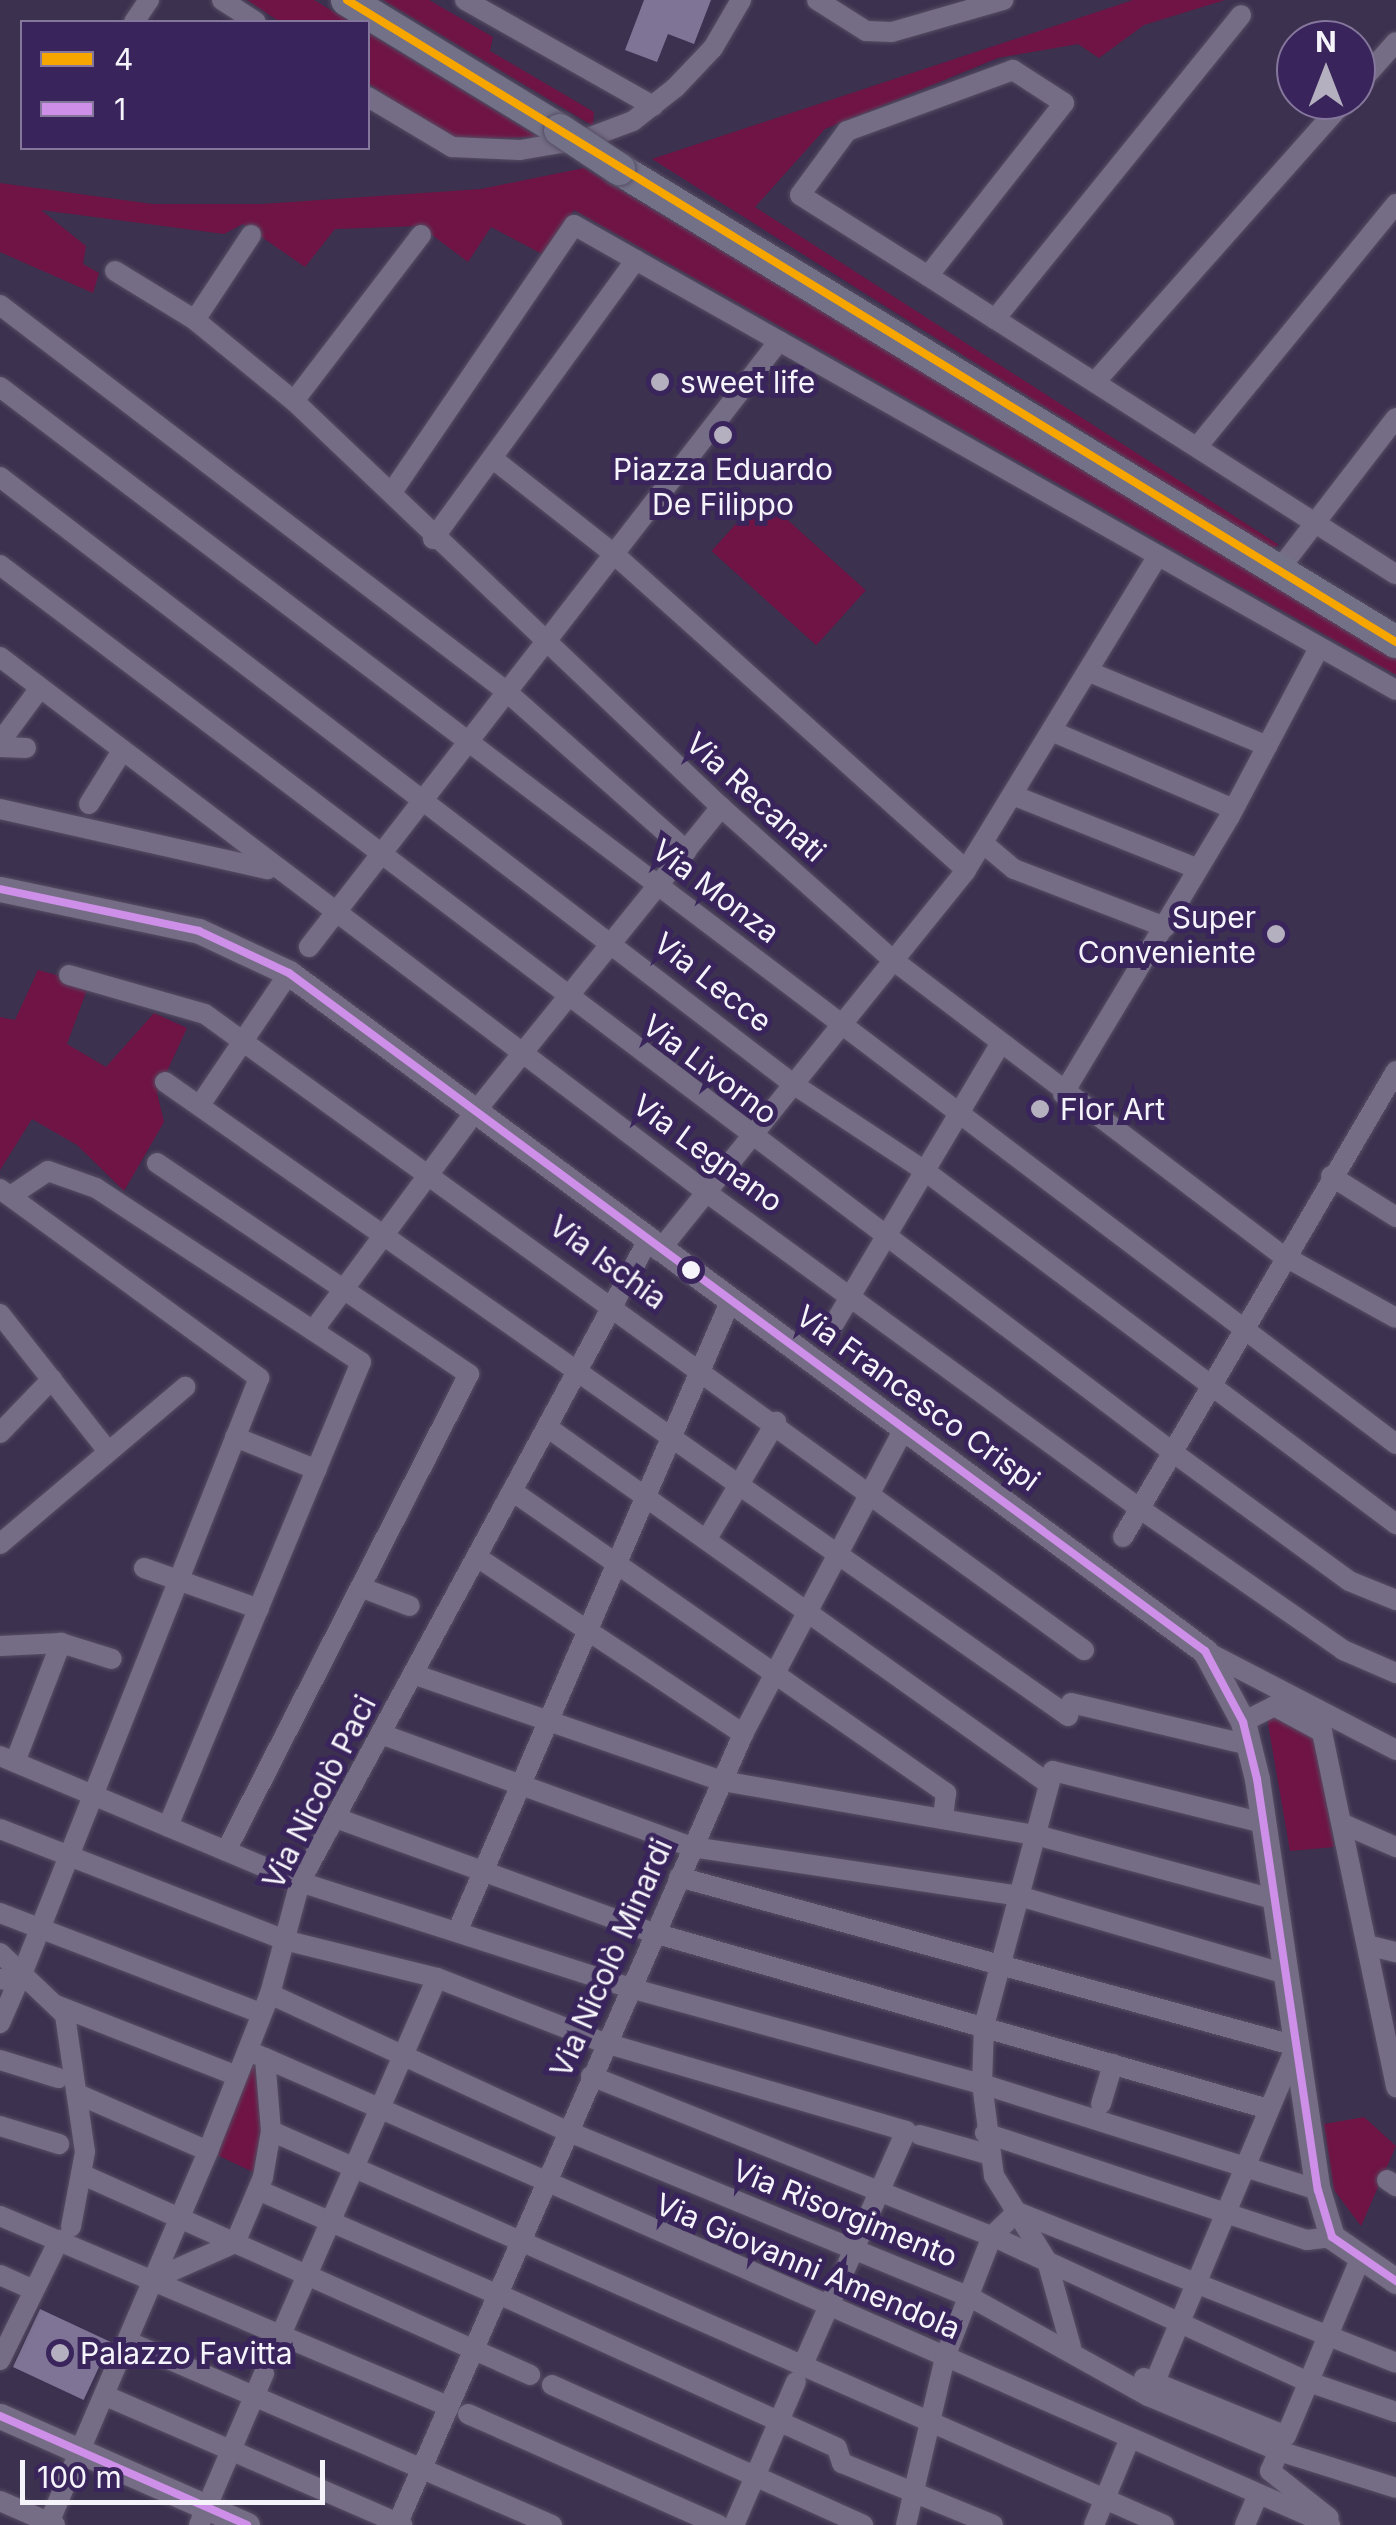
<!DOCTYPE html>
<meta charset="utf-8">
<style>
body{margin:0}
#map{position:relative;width:1396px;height:2525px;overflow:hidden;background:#3c314f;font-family:Inter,sans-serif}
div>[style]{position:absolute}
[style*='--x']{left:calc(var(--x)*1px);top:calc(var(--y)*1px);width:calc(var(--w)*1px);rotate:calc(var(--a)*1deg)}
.green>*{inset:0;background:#6f1444;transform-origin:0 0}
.building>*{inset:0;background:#7f7495;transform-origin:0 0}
.roads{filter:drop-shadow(0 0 2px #564e63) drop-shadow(0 0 2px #564e63)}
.minor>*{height:20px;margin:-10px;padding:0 10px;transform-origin:10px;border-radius:10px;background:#756d85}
.tertiary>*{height:25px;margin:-12.5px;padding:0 12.5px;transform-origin:12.5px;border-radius:12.5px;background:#756d85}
.primary>*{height:32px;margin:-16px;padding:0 16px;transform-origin:16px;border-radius:16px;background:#727188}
.bridges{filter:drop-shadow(0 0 2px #564e63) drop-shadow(0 0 2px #564e63)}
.primary-bridge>*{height:32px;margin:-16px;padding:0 16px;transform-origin:16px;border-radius:16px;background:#727188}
.bus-1>*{height:8px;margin:-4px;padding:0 4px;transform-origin:4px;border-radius:4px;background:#f7a600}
.bus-2>*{height:8px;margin:-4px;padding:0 4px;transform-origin:4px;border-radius:4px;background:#ce8fe9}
.dots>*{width:28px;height:28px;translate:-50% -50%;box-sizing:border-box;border:5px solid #39245c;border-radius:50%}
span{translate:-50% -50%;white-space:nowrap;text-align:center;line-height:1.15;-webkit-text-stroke:10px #39245c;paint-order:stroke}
.poi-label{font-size:30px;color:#f6f4fb}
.left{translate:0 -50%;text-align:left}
.right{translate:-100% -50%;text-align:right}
.street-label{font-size:30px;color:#f6f4fb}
.legend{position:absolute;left:20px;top:20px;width:350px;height:130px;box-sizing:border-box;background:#39245c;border:2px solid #85779c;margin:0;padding:12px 18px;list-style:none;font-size:30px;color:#f6f4fb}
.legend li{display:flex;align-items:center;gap:20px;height:50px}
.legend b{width:50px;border:2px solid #85779c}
.north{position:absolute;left:1276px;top:20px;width:100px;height:100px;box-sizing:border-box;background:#39245c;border:2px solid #85779c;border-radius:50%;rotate:0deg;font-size:28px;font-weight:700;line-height:40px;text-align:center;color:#f6f4fb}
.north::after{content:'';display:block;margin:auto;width:35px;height:45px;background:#b5b0bf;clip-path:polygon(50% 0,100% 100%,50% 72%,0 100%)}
.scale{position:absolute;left:20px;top:2460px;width:305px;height:45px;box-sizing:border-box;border:5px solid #f6f4fb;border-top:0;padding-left:12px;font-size:30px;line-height:35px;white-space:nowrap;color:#f6f4fb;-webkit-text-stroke:8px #39245c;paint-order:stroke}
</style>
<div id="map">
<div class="green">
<div style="clip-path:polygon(247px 0,314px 0,351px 22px,280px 22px)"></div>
<div style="clip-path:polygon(383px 0,429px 0,493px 37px,490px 51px,594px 112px,593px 126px)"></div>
<div style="clip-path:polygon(1133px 0,1225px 0,1144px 25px,1099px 58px,1078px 44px,998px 58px,825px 129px,755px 207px,1279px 545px,1270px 549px,652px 159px)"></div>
<div style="clip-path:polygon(368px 33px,538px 137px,457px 139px,433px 128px,368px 83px)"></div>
<div style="clip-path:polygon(584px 168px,1396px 657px,1396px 675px,574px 210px,544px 255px,491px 227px,468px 262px,420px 226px,335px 229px,305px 267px,243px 224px,224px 234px,41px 210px,86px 246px,83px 264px,99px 273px,93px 293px,0 252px,0 183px,152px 204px,262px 204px,481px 189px)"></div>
<div style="left:761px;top:496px;width:141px;height:74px;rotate:42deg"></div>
<div style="clip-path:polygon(38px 970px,89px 984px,67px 1044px,106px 1067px,154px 1013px,187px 1028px,157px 1093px,164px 1122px,124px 1191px,77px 1145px,32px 1119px,0 1170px,0 1017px,15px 1020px)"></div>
<div style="clip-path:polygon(1276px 1717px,1316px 1738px,1334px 1847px,1290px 1851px,1267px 1718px)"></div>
<div style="clip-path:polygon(254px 2061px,262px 2131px,255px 2173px,217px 2155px)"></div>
<div style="clip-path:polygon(1364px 2117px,1396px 2146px,1361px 2226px,1334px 2190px,1324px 2124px)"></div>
</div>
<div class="building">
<div style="clip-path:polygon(644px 0,711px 0,694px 44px,668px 34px,657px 62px,625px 50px)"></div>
<div style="left:40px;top:2309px;width:78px;height:64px;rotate:25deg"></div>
</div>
<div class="roads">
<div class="minor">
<div style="--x:222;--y:0;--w:40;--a:32.9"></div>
<div style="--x:465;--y:0;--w:216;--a:29.4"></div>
<div style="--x:817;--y:0;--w:58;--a:32.3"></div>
<div style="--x:866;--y:31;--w:26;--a:2"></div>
<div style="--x:892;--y:32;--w:116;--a:-16.1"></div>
<div style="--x:134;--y:22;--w:27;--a:-56"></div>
<div style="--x:1356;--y:87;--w:60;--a:-48.4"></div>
<div style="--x:368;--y:97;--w:98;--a:30.8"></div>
<div style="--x:452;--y:147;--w:68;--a:2.5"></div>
<div style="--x:520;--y:150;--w:66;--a:-9.6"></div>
<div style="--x:585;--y:139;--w:51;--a:-20.6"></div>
<div style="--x:633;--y:121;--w:53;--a:-38.2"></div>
<div style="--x:675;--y:88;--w:55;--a:-46.5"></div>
<div style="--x:713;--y:48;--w:56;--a:-59.7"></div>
<div style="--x:115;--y:271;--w:94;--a:31.5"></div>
<div style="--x:195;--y:320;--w:128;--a:39.3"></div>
<div style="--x:294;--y:401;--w:589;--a:43.56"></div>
<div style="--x:721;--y:807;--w:230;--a:41.7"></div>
<div style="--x:893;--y:960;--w:488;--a:37.2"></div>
<div style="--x:1282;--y:1255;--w:130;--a:28.9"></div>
<div style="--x:928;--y:276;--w:220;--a:-51.8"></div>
<div style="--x:1064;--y:103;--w:61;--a:-147.1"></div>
<div style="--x:1013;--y:70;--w:177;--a:159.8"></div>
<div style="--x:847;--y:131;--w:79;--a:126.3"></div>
<div style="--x:800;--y:195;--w:151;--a:32.3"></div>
<div style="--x:928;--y:276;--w:80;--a:32.7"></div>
<div style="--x:995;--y:319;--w:475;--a:32.5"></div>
<div style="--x:0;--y:305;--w:638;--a:37.35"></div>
<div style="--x:507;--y:692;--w:240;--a:41.5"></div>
<div style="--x:995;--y:319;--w:391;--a:-51"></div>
<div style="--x:195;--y:320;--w:102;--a:-56.6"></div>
<div style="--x:1095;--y:382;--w:377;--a:-48.4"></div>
<div style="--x:0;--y:387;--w:1751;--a:37.13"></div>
<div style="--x:294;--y:401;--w:209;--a:-52.6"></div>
<div style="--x:1197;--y:447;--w:314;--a:-50.7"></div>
<div style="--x:492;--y:458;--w:155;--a:38.2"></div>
<div style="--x:614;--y:554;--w:473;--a:41.9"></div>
<div style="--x:0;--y:477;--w:999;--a:37.43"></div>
<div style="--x:793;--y:1084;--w:158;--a:33.4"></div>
<div style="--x:925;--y:1171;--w:589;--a:36.85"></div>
<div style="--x:392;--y:492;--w:323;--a:-55.7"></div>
<div style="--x:574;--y:225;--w:944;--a:29.5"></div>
<div style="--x:433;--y:539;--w:345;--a:-54"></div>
<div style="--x:0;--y:565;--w:1468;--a:37.11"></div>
<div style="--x:1171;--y:1451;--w:220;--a:36.1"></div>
<div style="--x:1349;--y:1581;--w:51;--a:22"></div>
<div style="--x:1278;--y:571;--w:193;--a:-52.4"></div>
<div style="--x:0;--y:657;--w:886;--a:37.15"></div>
<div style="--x:706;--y:1192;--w:536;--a:36.12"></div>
<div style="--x:1139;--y:1508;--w:249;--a:34.8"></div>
<div style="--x:1343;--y:1650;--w:58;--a:23.5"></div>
<div style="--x:1092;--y:673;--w:190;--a:22.6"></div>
<div style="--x:1056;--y:733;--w:193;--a:23.2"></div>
<div style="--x:0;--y:742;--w:67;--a:-53.5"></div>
<div style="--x:0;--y:747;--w:26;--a:2"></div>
<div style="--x:1015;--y:796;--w:197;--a:21.7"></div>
<div style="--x:89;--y:804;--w:62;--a:-58.1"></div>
<div style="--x:0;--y:809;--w:274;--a:12.7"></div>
<div style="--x:984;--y:844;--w:39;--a:40"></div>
<div style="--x:1014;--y:869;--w:162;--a:21"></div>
<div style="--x:309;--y:947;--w:767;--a:-52.2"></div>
<div style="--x:69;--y:975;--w:141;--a:16"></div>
<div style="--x:205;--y:1014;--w:1085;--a:35.89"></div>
<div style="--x:165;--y:1082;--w:1103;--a:35.07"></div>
<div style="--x:1068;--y:1716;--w:13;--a:-77"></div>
<div style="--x:1071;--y:1703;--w:183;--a:13.3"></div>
<div style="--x:1063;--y:1094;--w:324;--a:-59"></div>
<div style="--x:1230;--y:816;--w:190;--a:-62.1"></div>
<div style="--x:200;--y:1105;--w:159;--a:-56"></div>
<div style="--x:157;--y:1163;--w:377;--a:34.1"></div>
<div style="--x:469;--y:1374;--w:535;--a:117"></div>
<div style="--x:1331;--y:1176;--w:77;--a:32.2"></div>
<div style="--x:0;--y:1189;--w:321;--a:36.1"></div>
<div style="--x:259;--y:1378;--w:636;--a:111.68"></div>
<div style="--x:12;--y:1195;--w:43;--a:-33.7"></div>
<div style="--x:48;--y:1171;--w:51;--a:19.5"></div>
<div style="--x:96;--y:1188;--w:317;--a:33.3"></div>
<div style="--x:361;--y:1362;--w:503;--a:112.58"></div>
<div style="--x:659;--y:1251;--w:489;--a:-51.1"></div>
<div style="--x:966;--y:870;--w:368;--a:-58.6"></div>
<div style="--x:0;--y:1314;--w:174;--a:51.8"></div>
<div style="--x:315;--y:1328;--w:269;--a:-53.5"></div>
<div style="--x:475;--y:1112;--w:392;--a:-51.1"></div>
<div style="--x:828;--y:1334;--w:339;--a:-59.3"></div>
<div style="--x:547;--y:1427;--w:616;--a:35.42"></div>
<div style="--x:0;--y:1433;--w:75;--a:-46.1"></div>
<div style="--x:235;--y:1437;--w:88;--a:21.9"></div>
<div style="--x:512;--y:1491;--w:529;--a:34.83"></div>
<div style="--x:946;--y:1793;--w:26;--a:97"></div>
<div style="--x:708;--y:1537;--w:134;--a:-59.4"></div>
<div style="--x:1123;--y:1537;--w:540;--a:-59.64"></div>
<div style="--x:0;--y:1544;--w:243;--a:-40.3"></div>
<div style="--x:477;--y:1557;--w:320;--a:33.6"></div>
<div style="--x:144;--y:1568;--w:122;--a:19.6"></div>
<div style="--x:360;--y:1587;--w:53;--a:20.8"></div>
<div style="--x:0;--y:1646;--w:61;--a:-2.8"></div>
<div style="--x:61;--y:1643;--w:53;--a:17.4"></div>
<div style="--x:1205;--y:1651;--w:215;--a:27.4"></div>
<div style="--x:413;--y:1674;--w:327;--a:19.1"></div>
<div style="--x:722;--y:1781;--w:319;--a:9.8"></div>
<div style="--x:1036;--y:1835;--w:246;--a:15.1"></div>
<div style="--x:1243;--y:1722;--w:35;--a:-27"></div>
<div style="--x:1274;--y:1706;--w:55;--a:28.4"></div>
<div style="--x:1322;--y:1732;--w:363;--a:78.2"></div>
<div style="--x:381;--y:1734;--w:331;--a:20"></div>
<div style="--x:692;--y:1847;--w:331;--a:8.5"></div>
<div style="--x:1019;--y:1896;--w:277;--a:16.3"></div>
<div style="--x:0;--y:1756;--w:325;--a:22.8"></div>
<div style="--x:300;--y:1882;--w:347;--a:17.8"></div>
<div style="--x:630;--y:1988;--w:365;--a:15.3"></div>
<div style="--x:982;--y:2084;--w:352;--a:17.5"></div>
<div style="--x:15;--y:1762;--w:128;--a:-68.9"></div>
<div style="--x:336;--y:1818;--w:338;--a:19.9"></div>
<div style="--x:654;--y:1933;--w:639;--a:15.99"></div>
<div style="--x:1343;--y:1824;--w:58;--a:23.5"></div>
<div style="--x:0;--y:1829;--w:305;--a:21.3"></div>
<div style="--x:284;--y:1940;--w:158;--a:13.9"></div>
<div style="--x:437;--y:1978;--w:180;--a:21.2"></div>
<div style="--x:605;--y:2043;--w:314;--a:16.3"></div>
<div style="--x:906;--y:2131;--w:248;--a:113.8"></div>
<div style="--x:679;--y:1877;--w:640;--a:15.32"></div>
<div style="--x:1296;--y:2046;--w:366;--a:112.8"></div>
<div style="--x:0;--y:1913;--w:280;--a:21"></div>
<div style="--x:457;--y:1932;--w:687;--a:-66.57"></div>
<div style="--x:1367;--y:1945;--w:30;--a:14"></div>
<div style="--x:0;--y:1953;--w:90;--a:43.6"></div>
<div style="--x:65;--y:2015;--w:138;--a:81.7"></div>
<div style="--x:85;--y:2152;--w:76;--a:100.6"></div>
<div style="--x:0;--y:1979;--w:18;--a:9"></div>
<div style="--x:18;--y:1982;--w:45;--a:113.7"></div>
<div style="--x:270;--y:1994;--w:327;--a:24.8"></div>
<div style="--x:567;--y:2131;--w:436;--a:22.4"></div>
<div style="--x:970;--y:2297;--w:204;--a:29.1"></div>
<div style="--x:1148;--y:2396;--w:142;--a:22.8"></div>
<div style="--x:1279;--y:2451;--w:123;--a:17.5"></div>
<div style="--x:56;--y:2005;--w:194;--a:21.4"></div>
<div style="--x:265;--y:2058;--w:1163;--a:23.68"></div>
<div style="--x:0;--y:2060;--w:61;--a:17.2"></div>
<div style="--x:591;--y:2076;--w:432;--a:21.8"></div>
<div style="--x:992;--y:2236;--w:346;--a:24.8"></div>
<div style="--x:1306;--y:2381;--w:95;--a:19"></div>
<div style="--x:82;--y:2096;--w:137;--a:23.6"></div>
<div style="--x:1101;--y:2104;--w:42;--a:-73.3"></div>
<div style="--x:0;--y:2126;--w:62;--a:17"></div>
<div style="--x:271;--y:2131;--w:976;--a:23.81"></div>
<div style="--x:985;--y:2133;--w:339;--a:18.4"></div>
<div style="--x:1307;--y:2240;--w:25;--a:-7"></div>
<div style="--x:920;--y:2135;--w:70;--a:15.8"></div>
<div style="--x:81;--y:2174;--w:492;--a:24.1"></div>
<div style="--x:1387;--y:2180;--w:11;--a:34"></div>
<div style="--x:258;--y:2190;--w:260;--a:23.6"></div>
<div style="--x:0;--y:2216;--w:487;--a:23"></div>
<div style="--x:0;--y:2275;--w:37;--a:24"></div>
<div style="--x:156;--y:2278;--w:86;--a:-23.9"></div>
<div style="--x:235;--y:2243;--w:72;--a:-67"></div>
<div style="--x:263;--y:2177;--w:47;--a:-80.1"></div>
<div style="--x:271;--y:2131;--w:73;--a:-94.7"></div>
<div style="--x:265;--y:2058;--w:8;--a:-157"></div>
<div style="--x:507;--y:2298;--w:362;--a:24.4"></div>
<div style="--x:837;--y:2448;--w:16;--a:72"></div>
<div style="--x:842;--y:2463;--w:163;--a:22.3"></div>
<div style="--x:129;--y:2342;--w:461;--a:23.4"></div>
<div style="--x:1071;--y:2347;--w:89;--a:-105.6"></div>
<div style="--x:1047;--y:2261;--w:100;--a:-121.9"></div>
<div style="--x:994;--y:2176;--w:93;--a:-97.4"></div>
<div style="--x:982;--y:2084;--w:58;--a:-88"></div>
<div style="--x:984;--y:2026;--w:264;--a:-74.9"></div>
<div style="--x:1053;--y:1771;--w:216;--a:13.9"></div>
<div style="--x:273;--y:2353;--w:409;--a:-66.4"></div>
<div style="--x:0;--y:2360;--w:134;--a:-63.8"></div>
<div style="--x:1144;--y:2378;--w:153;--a:22.2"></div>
<div style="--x:1286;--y:2436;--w:194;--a:-67.3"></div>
<div style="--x:552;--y:2385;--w:341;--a:24.2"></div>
<div style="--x:106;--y:2396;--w:323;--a:23.5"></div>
<div style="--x:468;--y:2414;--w:274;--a:23.9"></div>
<div style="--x:1279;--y:2451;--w:22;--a:114"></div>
<div style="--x:1270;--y:2471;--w:75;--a:38.5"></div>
<div style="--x:0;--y:2501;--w:60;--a:23.6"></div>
<div style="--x:48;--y:2525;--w:407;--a:-66.8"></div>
<div style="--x:208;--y:2151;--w:169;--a:-68.5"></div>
<div style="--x:270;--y:1994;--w:116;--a:-75"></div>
<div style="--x:300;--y:1882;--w:728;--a:-61.53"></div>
<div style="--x:199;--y:2525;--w:165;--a:-66.8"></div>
<div style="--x:397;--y:2525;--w:863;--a:-66.37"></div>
<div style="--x:743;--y:1734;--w:346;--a:-62.2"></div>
<div style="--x:734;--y:2525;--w:156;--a:-66.6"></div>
<div style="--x:906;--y:2525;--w:172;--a:-76.9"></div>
<div style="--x:945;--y:2357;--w:130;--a:-68.8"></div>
<div style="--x:992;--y:2236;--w:35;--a:-44"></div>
<div style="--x:1017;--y:2212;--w:408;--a:21.7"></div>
<div style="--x:1094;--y:2525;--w:94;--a:-67.5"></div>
<div style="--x:1245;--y:2525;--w:33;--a:-67"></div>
</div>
<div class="tertiary">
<div style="--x:0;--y:889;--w:203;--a:11.9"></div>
<div style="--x:199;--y:931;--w:99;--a:25"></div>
<div style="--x:289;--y:973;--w:1140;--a:36.51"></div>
<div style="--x:1205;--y:1651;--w:81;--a:61.8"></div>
<div style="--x:1243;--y:1722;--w:59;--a:76.2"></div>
<div style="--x:1257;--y:1779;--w:416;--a:81.6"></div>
<div style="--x:1318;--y:2190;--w:49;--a:73.4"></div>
<div style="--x:1332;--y:2237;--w:78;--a:34.5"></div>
<div style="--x:0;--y:2416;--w:270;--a:23.8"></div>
</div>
<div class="primary">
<div style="--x:347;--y:0;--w:250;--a:31.4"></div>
<div style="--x:619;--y:169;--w:910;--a:31.33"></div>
</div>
</div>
<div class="bridges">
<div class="primary-bridge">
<div style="--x:560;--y:130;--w:71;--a:33.5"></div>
</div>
</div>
<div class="bus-1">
<div style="--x:347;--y:0;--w:1230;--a:31.47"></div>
</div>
<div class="bus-2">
<div style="--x:0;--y:889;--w:203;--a:11.9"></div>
<div style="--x:199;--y:931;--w:99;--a:25"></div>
<div style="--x:289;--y:973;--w:1140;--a:36.51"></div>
<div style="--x:1205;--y:1651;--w:81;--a:61.8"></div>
<div style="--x:1243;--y:1722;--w:59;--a:76.2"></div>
<div style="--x:1257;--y:1779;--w:416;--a:81.6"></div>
<div style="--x:1318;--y:2190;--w:49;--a:73.4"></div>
<div style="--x:1332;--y:2237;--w:78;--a:34.5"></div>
<div style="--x:0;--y:2416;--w:270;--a:23.8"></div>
</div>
<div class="dots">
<div style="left:660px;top:382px;background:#b5b0bf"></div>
<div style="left:723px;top:435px;background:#b5b0bf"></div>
<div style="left:1276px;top:934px;background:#b5b0bf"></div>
<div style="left:1040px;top:1109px;background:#b5b0bf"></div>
<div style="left:691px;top:1270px;background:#f6f4fb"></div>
<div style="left:60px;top:2353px;background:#b5b0bf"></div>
</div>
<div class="poi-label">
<span class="left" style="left:680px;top:382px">sweet life</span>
<span style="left:723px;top:486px">Piazza Eduardo<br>De Filippo</span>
<span class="right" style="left:1256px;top:934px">Super<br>Conveniente</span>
<span class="left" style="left:1060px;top:1109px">Flor Art</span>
<span class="left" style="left:80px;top:2353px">Palazzo Favitta</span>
</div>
<div class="street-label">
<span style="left:756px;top:797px;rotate:42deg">Via Recanati</span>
<span style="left:716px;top:891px;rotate:37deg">Via Monza</span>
<span style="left:713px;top:982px;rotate:38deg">Via Lecce</span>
<span style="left:710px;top:1069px;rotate:37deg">Via Livorno</span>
<span style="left:708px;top:1153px;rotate:36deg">Via Legnano</span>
<span style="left:608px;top:1262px;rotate:36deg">Via Ischia</span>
<span style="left:918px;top:1398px;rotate:36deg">Via Francesco Crispi</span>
<span style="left:319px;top:1792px;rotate:-63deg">Via Nicolò Paci</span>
<span style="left:611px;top:1958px;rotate:-66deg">Via Nicolò Minardi</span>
<span style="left:845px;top:2213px;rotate:22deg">Via Risorgimento</span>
<span style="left:808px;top:2266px;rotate:23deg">Via Giovanni Amendola</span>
</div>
<ul class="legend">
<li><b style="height:12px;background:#f7a600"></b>4</li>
<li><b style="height:12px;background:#ce8fe9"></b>1</li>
</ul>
<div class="north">N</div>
<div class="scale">100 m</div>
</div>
